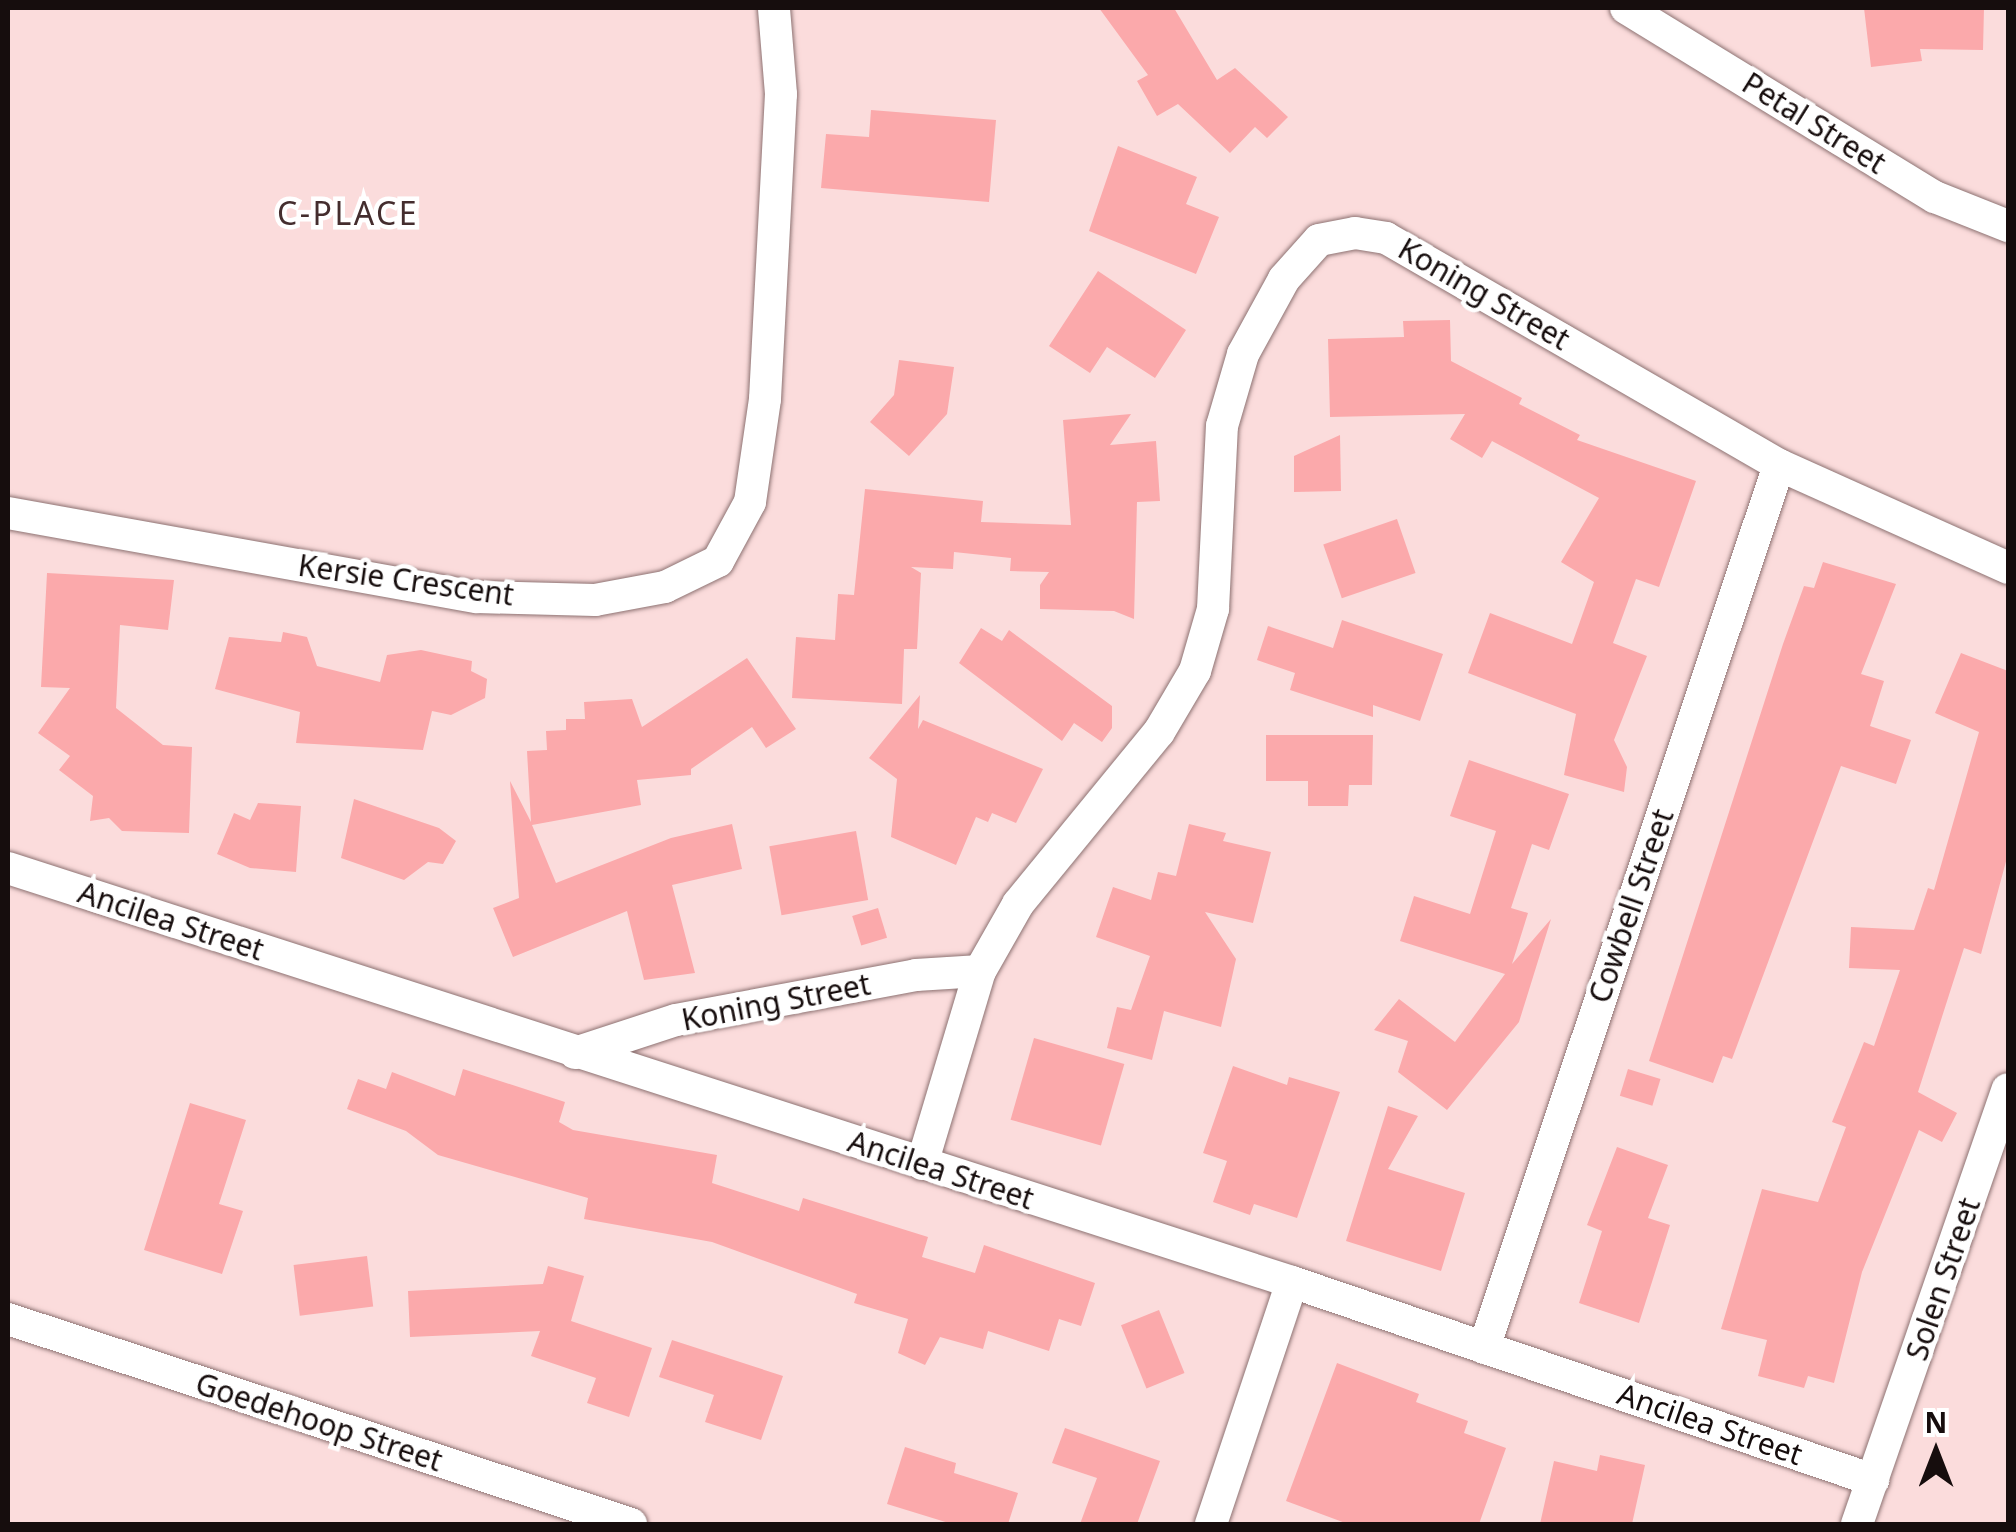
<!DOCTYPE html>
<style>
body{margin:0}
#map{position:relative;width:2016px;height:1532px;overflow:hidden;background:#fbdcdc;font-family:"Noto Sans",sans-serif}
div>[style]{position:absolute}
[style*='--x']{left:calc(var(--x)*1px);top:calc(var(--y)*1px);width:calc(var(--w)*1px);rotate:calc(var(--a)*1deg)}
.building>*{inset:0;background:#fba9ab;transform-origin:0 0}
.roads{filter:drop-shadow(0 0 2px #8d7272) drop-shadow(0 0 2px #8d7272)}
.minor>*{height:32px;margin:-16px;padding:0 16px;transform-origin:16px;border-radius:16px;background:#fff}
span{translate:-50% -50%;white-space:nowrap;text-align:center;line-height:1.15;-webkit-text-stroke:9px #fff;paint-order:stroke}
.street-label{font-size:30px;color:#160d0d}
.neighbourhood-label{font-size:32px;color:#442d2e;letter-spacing:2.5px}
.frame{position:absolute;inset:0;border:10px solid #160d0d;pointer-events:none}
.north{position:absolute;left:1886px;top:1402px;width:100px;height:100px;-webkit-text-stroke:8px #fff;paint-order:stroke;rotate:0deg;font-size:28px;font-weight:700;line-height:40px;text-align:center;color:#160d0d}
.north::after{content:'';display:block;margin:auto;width:35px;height:45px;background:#160d0d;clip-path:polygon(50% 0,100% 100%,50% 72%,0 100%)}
</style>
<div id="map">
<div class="building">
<div style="clip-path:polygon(1099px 8px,1174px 8px,1217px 80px,1235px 68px,1288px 117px,1267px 138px,1255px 127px,1230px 153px,1178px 104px,1157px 116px,1137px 81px,1148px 75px)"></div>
<div style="clip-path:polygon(1864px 8px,1984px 8px,1983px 50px,1920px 49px,1922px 61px,1871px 67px)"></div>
<div style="clip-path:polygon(871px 110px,996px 120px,989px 202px,821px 188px,826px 134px,869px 137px)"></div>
<div style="clip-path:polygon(1118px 146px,1197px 177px,1186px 204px,1219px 217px,1196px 274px,1089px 231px)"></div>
<div style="clip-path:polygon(1098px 271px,1186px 330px,1155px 378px,1107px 347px,1090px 373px,1049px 346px)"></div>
<div style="clip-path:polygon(1450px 320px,1451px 361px,1522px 398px,1519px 404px,1580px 435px,1577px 440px,1696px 481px,1659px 587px,1636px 579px,1613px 643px,1647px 656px,1614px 740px,1627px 767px,1624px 792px,1564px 775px,1576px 714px,1468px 673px,1490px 613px,1572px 644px,1594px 582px,1561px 562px,1599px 498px,1492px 441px,1482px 458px,1450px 439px,1465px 414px,1330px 417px,1328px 339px,1404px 337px,1403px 321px)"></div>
<div style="clip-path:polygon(899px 360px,954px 367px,947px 414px,909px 456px,870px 422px,894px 395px)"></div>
<div style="clip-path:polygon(1131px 414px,1110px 445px,1156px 441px,1160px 501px,1137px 502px,1134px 619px,1114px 611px,1040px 609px,1040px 585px,1049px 572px,1010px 571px,1011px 558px,954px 552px,953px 569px,911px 567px,921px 573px,917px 649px,904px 649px,902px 704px,792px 698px,796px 637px,835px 640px,838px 594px,854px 595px,865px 489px,983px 501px,981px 522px,1071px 525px,1063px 420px)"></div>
<div style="clip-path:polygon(1340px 435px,1341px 491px,1294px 492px,1294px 456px)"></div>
<div style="left:1397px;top:519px;width:57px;height:78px;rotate:71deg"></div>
<div style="clip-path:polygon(1823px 562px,1896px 584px,1861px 674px,1884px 681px,1870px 726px,1911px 740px,1896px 784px,1841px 766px,1732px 1059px,1723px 1056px,1713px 1083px,1649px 1061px,1783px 644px,1804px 586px,1814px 588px)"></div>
<div style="clip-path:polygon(47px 573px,174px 580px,168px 630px,120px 625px,116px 708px,163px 745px,192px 747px,189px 833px,122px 831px,109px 818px,90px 821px,93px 796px,59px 770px,70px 756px,38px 733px,70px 688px,41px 687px)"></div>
<div style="clip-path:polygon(1342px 620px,1443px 654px,1420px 721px,1373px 705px,1373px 717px,1290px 690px,1295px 673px,1257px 660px,1268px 626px,1333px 648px)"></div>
<div style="clip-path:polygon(981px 628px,1002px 641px,1009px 630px,1112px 706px,1112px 728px,1102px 742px,1074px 723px,1062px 741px,959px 663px)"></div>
<div style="clip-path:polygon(283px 632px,307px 637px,317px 666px,380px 682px,387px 655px,421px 650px,472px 661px,471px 671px,487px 679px,485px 698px,451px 715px,432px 711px,423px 750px,296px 743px,300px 712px,215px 689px,229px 637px,281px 642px)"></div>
<div style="clip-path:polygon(1961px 653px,2008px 671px,2008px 854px,1981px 954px,1964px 948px,1918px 1092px,1957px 1113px,1942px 1142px,1919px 1130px,1862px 1272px,1834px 1383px,1808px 1376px,1804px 1388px,1758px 1376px,1767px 1340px,1721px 1329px,1762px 1189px,1818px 1202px,1846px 1127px,1832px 1122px,1864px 1042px,1874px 1046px,1900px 970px,1849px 968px,1851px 927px,1914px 930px,1928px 888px,1934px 890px,1979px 732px,1935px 713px)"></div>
<div style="clip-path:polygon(747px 658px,796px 729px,766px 748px,752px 727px,691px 769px,691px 775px,637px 780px,641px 805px,532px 825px,556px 883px,671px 838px,732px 824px,742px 869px,672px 885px,695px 973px,644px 980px,627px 911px,513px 957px,493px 908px,519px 898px,510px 781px,531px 822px,527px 751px,547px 750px,546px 731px,566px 730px,566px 719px,585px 719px,584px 702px,632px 699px,642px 727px)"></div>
<div style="clip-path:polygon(920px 695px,918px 729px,923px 720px,1043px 769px,1016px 823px,992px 813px,988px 822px,976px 817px,956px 865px,891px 837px,897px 779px,869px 758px)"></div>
<div style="clip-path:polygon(1266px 735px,1373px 735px,1372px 785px,1349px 785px,1348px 806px,1308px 806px,1308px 781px,1266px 781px)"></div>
<div style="clip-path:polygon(1469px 760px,1569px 794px,1549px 850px,1532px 844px,1511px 908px,1528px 913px,1512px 964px,1551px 919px,1519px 1022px,1447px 1110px,1398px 1072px,1408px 1041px,1374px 1030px,1399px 999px,1455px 1042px,1505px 974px,1400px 941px,1414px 896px,1470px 914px,1496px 831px,1450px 816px)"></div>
<div style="clip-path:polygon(354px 799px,439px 828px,456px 841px,443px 864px,428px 862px,404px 880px,341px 858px)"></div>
<div style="clip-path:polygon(258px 803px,301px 806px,296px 872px,250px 868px,217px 854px,234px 813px,250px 820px)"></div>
<div style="clip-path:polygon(1189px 824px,1226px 833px,1223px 841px,1271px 852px,1253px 923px,1205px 912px,1236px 959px,1221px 1027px,1164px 1011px,1152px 1060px,1107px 1048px,1117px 1007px,1131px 1010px,1150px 956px,1096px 937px,1113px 887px,1151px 900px,1158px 872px,1176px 876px)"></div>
<div style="left:856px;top:831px;width:70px;height:88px;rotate:80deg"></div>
<div style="left:878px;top:908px;width:31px;height:27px;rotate:73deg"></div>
<div style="left:1034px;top:1038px;width:94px;height:85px;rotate:16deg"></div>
<div style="clip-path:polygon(1233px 1066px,1287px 1085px,1289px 1077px,1340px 1092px,1297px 1218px,1254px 1204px,1250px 1215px,1213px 1202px,1227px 1161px,1203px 1153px)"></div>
<div style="clip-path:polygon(463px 1069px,565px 1102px,559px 1122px,573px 1130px,717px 1155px,712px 1183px,799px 1211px,803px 1198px,928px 1237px,922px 1257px,975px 1273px,984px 1245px,1095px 1283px,1081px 1326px,1059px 1319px,1049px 1351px,988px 1331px,983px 1349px,940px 1337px,925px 1365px,898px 1353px,908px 1319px,854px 1303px,857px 1294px,712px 1242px,584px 1219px,588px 1198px,438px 1155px,406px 1131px,347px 1109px,358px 1079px,386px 1089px,392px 1072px,455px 1096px)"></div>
<div style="left:1628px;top:1069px;width:34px;height:28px;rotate:17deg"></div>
<div style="clip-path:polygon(190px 1103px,246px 1120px,219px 1204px,243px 1211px,222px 1274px,144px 1250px)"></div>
<div style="clip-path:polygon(1388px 1106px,1418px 1116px,1388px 1169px,1465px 1193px,1441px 1271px,1346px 1241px)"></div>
<div style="clip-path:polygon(1617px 1147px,1668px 1165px,1648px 1218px,1670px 1225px,1639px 1323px,1579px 1303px,1602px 1231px,1587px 1225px)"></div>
<div style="left:367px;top:1256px;width:51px;height:74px;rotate:83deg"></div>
<div style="clip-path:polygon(548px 1266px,584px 1276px,571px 1321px,652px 1348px,629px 1417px,587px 1403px,596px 1378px,531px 1356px,540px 1331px,410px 1337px,408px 1291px,543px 1284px)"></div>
<div style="left:1159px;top:1310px;width:68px;height:41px;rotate:68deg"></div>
<div style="clip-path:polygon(672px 1340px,783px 1376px,761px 1440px,705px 1422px,714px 1395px,659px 1377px)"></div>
<div style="clip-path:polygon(1337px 1363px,1419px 1394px,1416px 1402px,1468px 1421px,1464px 1433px,1506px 1448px,1479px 1524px,1348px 1524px,1286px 1501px)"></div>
<div style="clip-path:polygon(1065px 1428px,1160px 1461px,1137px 1524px,1080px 1524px,1097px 1478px,1052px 1463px)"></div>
<div style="clip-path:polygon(905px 1447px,956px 1463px,954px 1473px,1018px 1493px,1008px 1524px,952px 1524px,887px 1504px)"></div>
<div style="clip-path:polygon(1600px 1455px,1645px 1465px,1632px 1524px,1540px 1524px,1554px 1461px,1597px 1471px)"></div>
</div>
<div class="roads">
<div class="minor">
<div style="--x:1626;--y:8;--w:362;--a:31.5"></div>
<div style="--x:1935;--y:197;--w:79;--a:21.7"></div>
<div style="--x:8;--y:513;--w:476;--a:10.2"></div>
<div style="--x:477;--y:597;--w:118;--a:1.5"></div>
<div style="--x:595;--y:600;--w:71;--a:-10.5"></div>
<div style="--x:665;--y:587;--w:59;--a:-26.1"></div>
<div style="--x:718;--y:561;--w:67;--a:-61.5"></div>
<div style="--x:750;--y:502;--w:104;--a:-81.7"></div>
<div style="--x:765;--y:399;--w:305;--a:-87"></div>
<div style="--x:781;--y:94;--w:86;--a:-94.7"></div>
<div style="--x:8;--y:868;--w:1349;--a:17.87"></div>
<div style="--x:1292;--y:1282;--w:614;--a:18.82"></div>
<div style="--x:575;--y:1053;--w:106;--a:-18.1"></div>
<div style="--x:676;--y:1020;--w:244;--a:-10.6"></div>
<div style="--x:916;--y:975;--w:64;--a:-3.6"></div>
<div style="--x:922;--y:1164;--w:202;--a:-73.3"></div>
<div style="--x:980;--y:971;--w:77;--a:-60.4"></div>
<div style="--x:1018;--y:904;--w:222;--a:-50.7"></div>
<div style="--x:1159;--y:732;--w:71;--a:-59.5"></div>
<div style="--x:1195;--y:671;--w:65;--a:-73.8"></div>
<div style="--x:1213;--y:609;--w:183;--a:-87.2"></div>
<div style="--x:1222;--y:426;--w:75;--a:-73.7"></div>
<div style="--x:1243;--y:354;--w:85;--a:-61.3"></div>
<div style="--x:1284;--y:279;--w:52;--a:-48.1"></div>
<div style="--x:1319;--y:240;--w:37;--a:-11"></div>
<div style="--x:1355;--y:233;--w:31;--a:9"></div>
<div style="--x:1386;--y:238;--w:454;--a:30"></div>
<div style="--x:1779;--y:465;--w:251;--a:24.2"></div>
<div style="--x:8;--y:1319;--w:656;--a:18.21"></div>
<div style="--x:1484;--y:1348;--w:931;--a:-71.53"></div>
<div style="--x:1211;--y:1524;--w:255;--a:-71.5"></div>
<div style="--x:1857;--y:1524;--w:460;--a:-70.9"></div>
</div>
</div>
<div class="street-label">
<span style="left:1814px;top:123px;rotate:32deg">Petal Street</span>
<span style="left:1484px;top:294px;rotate:30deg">Koning Street</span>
<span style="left:406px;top:580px;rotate:8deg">Kersie Crescent</span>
<span style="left:1631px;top:906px;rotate:-71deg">Cowbell Street</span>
<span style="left:171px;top:921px;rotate:18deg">Ancilea Street</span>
<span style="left:776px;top:1002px;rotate:-11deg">Koning Street</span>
<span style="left:941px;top:1170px;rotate:18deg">Ancilea Street</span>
<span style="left:1943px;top:1279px;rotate:-71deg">Solen Street</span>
<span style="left:319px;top:1422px;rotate:18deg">Goedehoop Street</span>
<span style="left:1710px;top:1424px;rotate:19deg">Ancilea Street</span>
</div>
<div class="neighbourhood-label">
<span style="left:348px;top:213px">C-PLACE</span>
</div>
<div class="frame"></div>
<div class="north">N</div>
</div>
